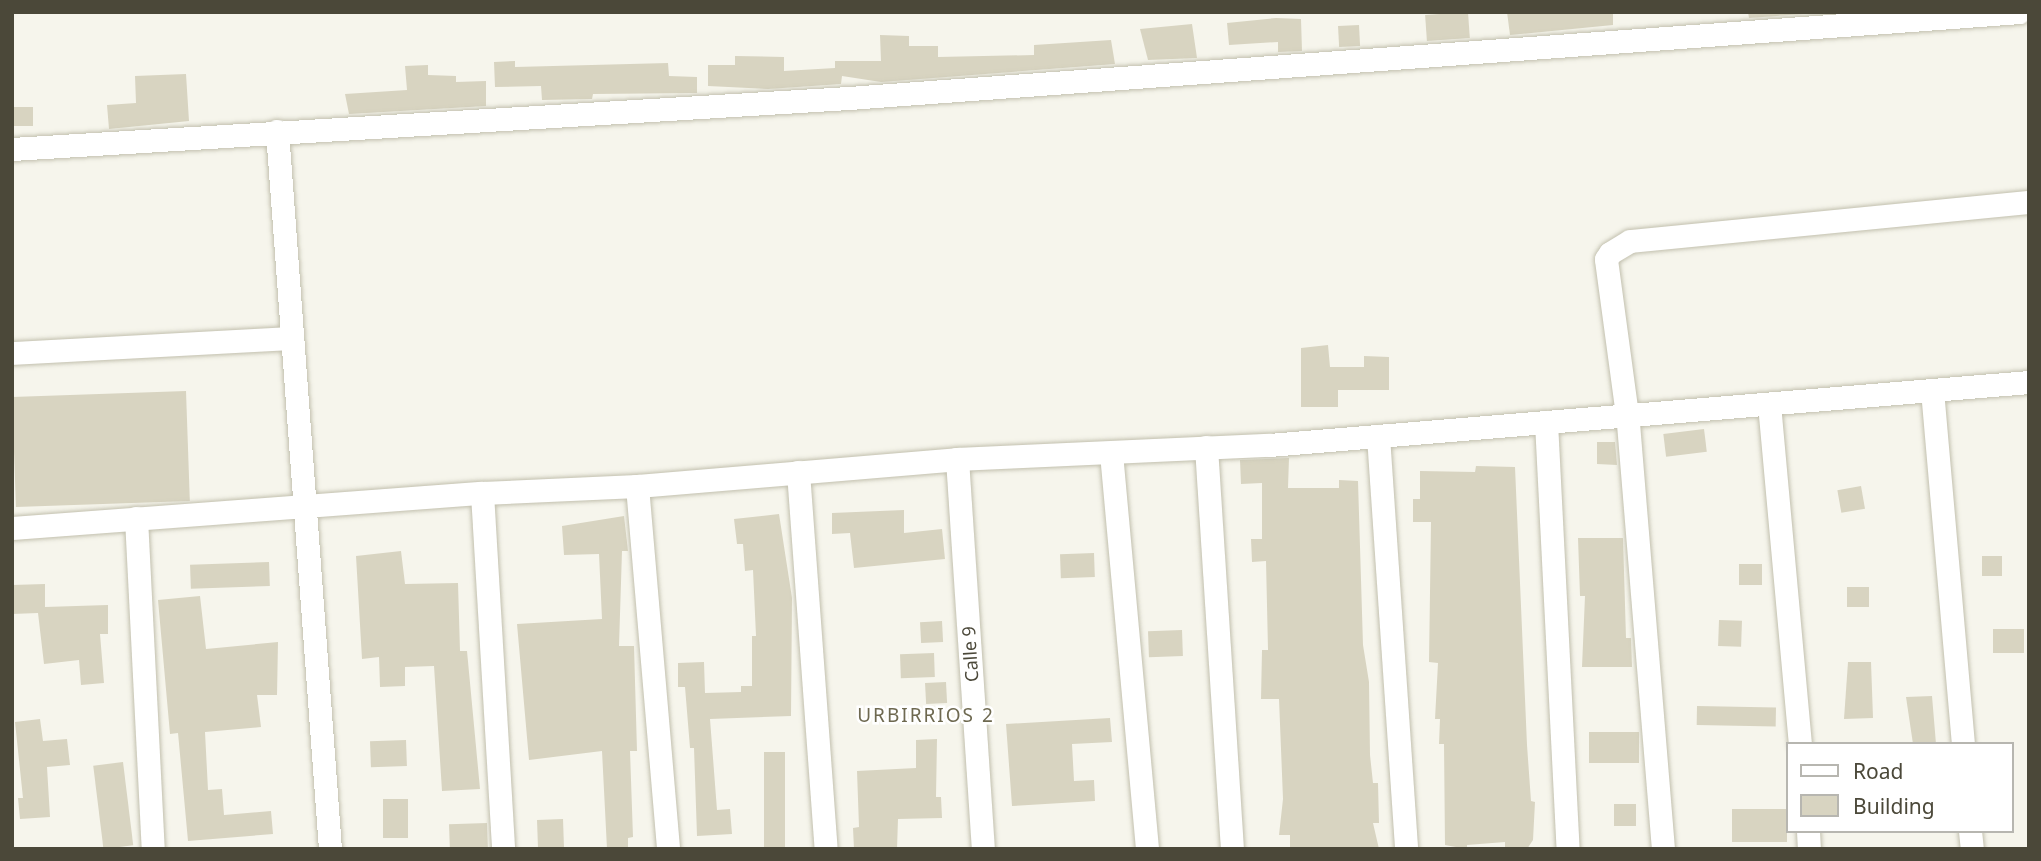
<!DOCTYPE html>
<style>
body{margin:0}
#map{position:relative;width:2041px;height:861px;overflow:hidden;background:#f6f5ec;font-family:"Noto Sans",sans-serif}
div>[style]{position:absolute}
[style*='--x']{left:calc(var(--x)*1px);top:calc(var(--y)*1px);width:calc(var(--w)*1px);rotate:calc(var(--a)*1deg)}
.building>*{inset:0;background:#d8d4c1;transform-origin:0 0}
.roads{filter:drop-shadow(0 0 2px #c2c0ae) drop-shadow(0 0 2px #c2c0ae)}
.minor>*{height:23px;margin:-11.5px;padding:0 11.5px;transform-origin:11.5px;border-radius:11.5px;background:#fff}
span{translate:-50% -50%;white-space:nowrap;text-align:center;line-height:1.15;-webkit-text-stroke:5px #fff;paint-order:stroke}
.street-label{font-size:18px;color:#4b4839}
.neighbourhood-label{font-size:19px;color:#6e6950;letter-spacing:2px}
.frame{position:absolute;inset:0;border:14px solid #4b4839;pointer-events:none}
.legend{position:absolute;left:1786px;top:742px;width:228px;height:91px;box-sizing:border-box;background:#fff;border:2px solid #b7b6b0;margin:0;padding:9px 12px;list-style:none;font-size:21px;color:#4b4839}
.legend li{display:flex;align-items:center;gap:14px;height:35px}
.legend b{width:35px;border:2px solid #b7b6b0}
</style>
<div id="map">
<div class="building">
<div style="left:1468px;top:12px;width:26px;height:43px;rotate:86deg"></div>
<div style="clip-path:polygon(1507px 12px,1613px 12px,1613px 25px,1510px 35px)"></div>
<div style="clip-path:polygon(1748px 12px,1803px 12px,1803px 14px,1749px 18px)"></div>
<div style="clip-path:polygon(1276px 18px,1301px 19px,1302px 51px,1278px 52px,1278px 42px,1229px 45px,1227px 23px)"></div>
<div style="clip-path:polygon(1192px 24px,1197px 58px,1148px 60px,1140px 29px)"></div>
<div style="left:1359px;top:25px;width:21px;height:21px;rotate:87deg"></div>
<div style="clip-path:polygon(880px 35px,909px 36px,909px 46px,938px 46px,938px 57px,1034px 55px,1034px 45px,1111px 40px,1115px 64px,881px 82px,842px 76px,841px 84px,768px 89px,708px 86px,708px 65px,735px 65px,735px 56px,784px 57px,784px 71px,835px 68px,835px 61px,881px 61px)"></div>
<div style="clip-path:polygon(515px 61px,515px 67px,668px 63px,669px 76px,697px 77px,697px 93px,593px 94px,592px 99px,542px 100px,541px 86px,495px 87px,494px 62px)"></div>
<div style="clip-path:polygon(428px 65px,428px 75px,456px 76px,456px 82px,486px 81px,486px 106px,349px 114px,345px 94px,407px 90px,405px 66px)"></div>
<div style="clip-path:polygon(186px 74px,189px 121px,109px 129px,107px 105px,136px 103px,135px 76px)"></div>
<div style="left:33px;top:107px;width:19px;height:21px;rotate:90deg"></div>
<div style="clip-path:polygon(1328px 345px,1330px 367px,1364px 367px,1364px 356px,1389px 357px,1389px 390px,1338px 390px,1338px 407px,1301px 407px,1301px 348px)"></div>
<div style="left:186px;top:391px;width:110px;height:174px;rotate:88deg"></div>
<div style="left:1704px;top:429px;width:23px;height:41px;rotate:83deg"></div>
<div style="clip-path:polygon(1597px 442px,1615px 442px,1617px 465px,1597px 464px)"></div>
<div style="clip-path:polygon(1289px 458px,1288px 488px,1339px 488px,1339px 480px,1358px 481px,1363px 645px,1369px 682px,1370px 755px,1373px 783px,1378px 783px,1379px 823px,1373px 823px,1379px 849px,1290px 849px,1290px 835px,1279px 835px,1283px 799px,1279px 699px,1261px 699px,1262px 650px,1268px 650px,1266px 561px,1252px 562px,1251px 539px,1262px 539px,1262px 483px,1241px 484px,1240px 460px)"></div>
<div style="clip-path:polygon(1476px 466px,1515px 467px,1527px 745px,1531px 801px,1535px 802px,1533px 840px,1527px 849px,1505px 849px,1505px 842px,1467px 845px,1467px 849px,1445px 845px,1444px 744px,1439px 744px,1440px 719px,1435px 719px,1438px 663px,1429px 662px,1431px 522px,1413px 522px,1413px 499px,1420px 499px,1420px 471px,1475px 472px)"></div>
<div style="left:1861px;top:486px;width:23px;height:24px;rotate:80deg"></div>
<div style="clip-path:polygon(904px 510px,904px 533px,942px 529px,945px 559px,854px 568px,850px 533px,832px 534px,832px 513px)"></div>
<div style="clip-path:polygon(779px 514px,792px 598px,791px 716px,710px 719px,717px 810px,730px 809px,732px 834px,697px 836px,694px 748px,690px 748px,685px 687px,678px 687px,678px 663px,704px 662px,705px 693px,741px 692px,741px 686px,752px 686px,752px 636px,756px 636px,753px 570px,745px 571px,743px 544px,737px 544px,734px 519px)"></div>
<div style="clip-path:polygon(624px 516px,628px 551px,622px 551px,619px 646px,634px 646px,637px 751px,630px 751px,633px 837px,628px 838px,628px 849px,607px 849px,602px 751px,529px 760px,517px 624px,602px 619px,599px 554px,564px 555px,562px 526px)"></div>
<div style="clip-path:polygon(1578px 538px,1623px 538px,1626px 638px,1631px 638px,1632px 667px,1582px 667px,1585px 596px,1580px 596px)"></div>
<div style="clip-path:polygon(401px 551px,405px 584px,458px 583px,460px 651px,467px 651px,480px 789px,442px 791px,434px 666px,405px 667px,405px 686px,380px 687px,379px 657px,362px 659px,356px 556px)"></div>
<div style="left:1094px;top:553px;width:24px;height:34px;rotate:88deg"></div>
<div style="left:1982px;top:556px;width:20px;height:20px"></div>
<div style="left:269px;top:562px;width:24px;height:79px;rotate:88deg"></div>
<div style="left:1739px;top:564px;width:23px;height:21px"></div>
<div style="clip-path:polygon(45px 584px,45px 607px,108px 605px,108px 634px,100px 634px,104px 683px,81px 685px,79px 660px,44px 664px,38px 613px,12px 614px,12px 585px)"></div>
<div style="left:1847px;top:587px;width:22px;height:20px"></div>
<div style="clip-path:polygon(200px 596px,206px 649px,278px 642px,277px 695px,257px 695px,261px 727px,205px 732px,208px 790px,222px 789px,224px 815px,271px 811px,273px 834px,188px 841px,178px 733px,170px 734px,158px 600px)"></div>
<div style="left:1719px;top:620px;width:23px;height:26px;rotate:2deg"></div>
<div style="left:942px;top:621px;width:21px;height:22px;rotate:87deg"></div>
<div style="left:2024px;top:629px;width:24px;height:31px;rotate:90deg"></div>
<div style="left:1182px;top:630px;width:26px;height:34px;rotate:88deg"></div>
<div style="left:934px;top:653px;width:24px;height:34px;rotate:88deg"></div>
<div style="clip-path:polygon(1848px 662px,1871px 662px,1873px 718px,1844px 719px)"></div>
<div style="left:946px;top:682px;width:21px;height:21px;rotate:87deg"></div>
<div style="clip-path:polygon(1932px 696px,1936px 744px,1913px 744px,1906px 697px)"></div>
<div style="left:1697px;top:706px;width:79px;height:19px;rotate:1deg"></div>
<div style="clip-path:polygon(1110px 718px,1112px 742px,1072px 744px,1074px 781px,1094px 780px,1095px 801px,1012px 806px,1006px 724px)"></div>
<div style="clip-path:polygon(40px 719px,43px 741px,67px 739px,70px 765px,47px 767px,50px 817px,20px 819px,18px 798px,23px 798px,15px 722px)"></div>
<div style="left:1589px;top:732px;width:50px;height:31px"></div>
<div style="clip-path:polygon(937px 739px,936px 797px,941px 797px,942px 818px,898px 819px,897px 849px,854px 849px,853px 828px,859px 827px,857px 771px,916px 768px,916px 740px)"></div>
<div style="left:406px;top:740px;width:26px;height:36px;rotate:88deg"></div>
<div style="left:764px;top:752px;width:21px;height:97px"></div>
<div style="left:123px;top:762px;width:84px;height:30px;rotate:83deg"></div>
<div style="left:383px;top:799px;width:25px;height:39px"></div>
<div style="left:1614px;top:804px;width:22px;height:22px"></div>
<div style="left:1732px;top:809px;width:55px;height:33px"></div>
<div style="left:563px;top:819px;width:30px;height:26px;rotate:88deg"></div>
<div style="left:487px;top:823px;width:24px;height:38px;rotate:88deg"></div>
</div>
<div class="roads">
<div class="minor">
<div style="--x:277;--y:131;--w:720;--a:85.78"></div>
<div style="--x:12;--y:149;--w:839;--a:-3.49"></div>
<div style="--x:849;--y:98;--w:1173;--a:-4.2"></div>
<div style="--x:12;--y:353;--w:277;--a:-3.1"></div>
<div style="--x:1932;--y:390;--w:355;--a:85"></div>
<div style="--x:1769;--y:404;--w:341;--a:84.8"></div>
<div style="--x:1546;--y:422;--w:428;--a:87.1"></div>
<div style="--x:1378;--y:436;--w:414;--a:86.1"></div>
<div style="--x:1206;--y:447;--w:403;--a:86.3"></div>
<div style="--x:1111;--y:453;--w:398;--a:84.8"></div>
<div style="--x:957;--y:459;--w:391;--a:86.2"></div>
<div style="--x:798;--y:472;--w:378;--a:85.8"></div>
<div style="--x:637;--y:486;--w:364;--a:85.1"></div>
<div style="--x:482;--y:493;--w:357;--a:86.6"></div>
<div style="--x:136;--y:518;--w:331;--a:87.1"></div>
<div style="--x:12;--y:528;--w:471;--a:-4.3"></div>
<div style="--x:482;--y:493;--w:155;--a:-2.6"></div>
<div style="--x:637;--y:486;--w:321;--a:-4.8"></div>
<div style="--x:957;--y:459;--w:312;--a:-2.6"></div>
<div style="--x:1269;--y:445;--w:763;--a:-4.74"></div>
<div style="--x:1808;--y:831;--w:18;--a:87"></div>
<div style="--x:1970;--y:831;--w:18;--a:84"></div>
<div style="--x:1663;--y:849;--w:435;--a:-94.7"></div>
<div style="--x:1627;--y:415;--w:157;--a:-97.7"></div>
<div style="--x:1606;--y:259;--w:7;--a:-56"></div>
<div style="--x:1610;--y:253;--w:23;--a:-31"></div>
<div style="--x:1630;--y:241;--w:401;--a:-5.6"></div>
</div>
</div>
<div class="street-label">
<span style="left:970px;top:654px;rotate:-94deg">Calle 9</span>
</div>
<div class="neighbourhood-label">
<span style="left:926px;top:716px">URBIRRIOS 2</span>
</div>
<div class="frame"></div>
<ul class="legend">
<li><b style="height:9px;background:#fff"></b>Road</li>
<li><b style="height:19px;background:#d8d4c1"></b>Building</li>
</ul>
</div>
